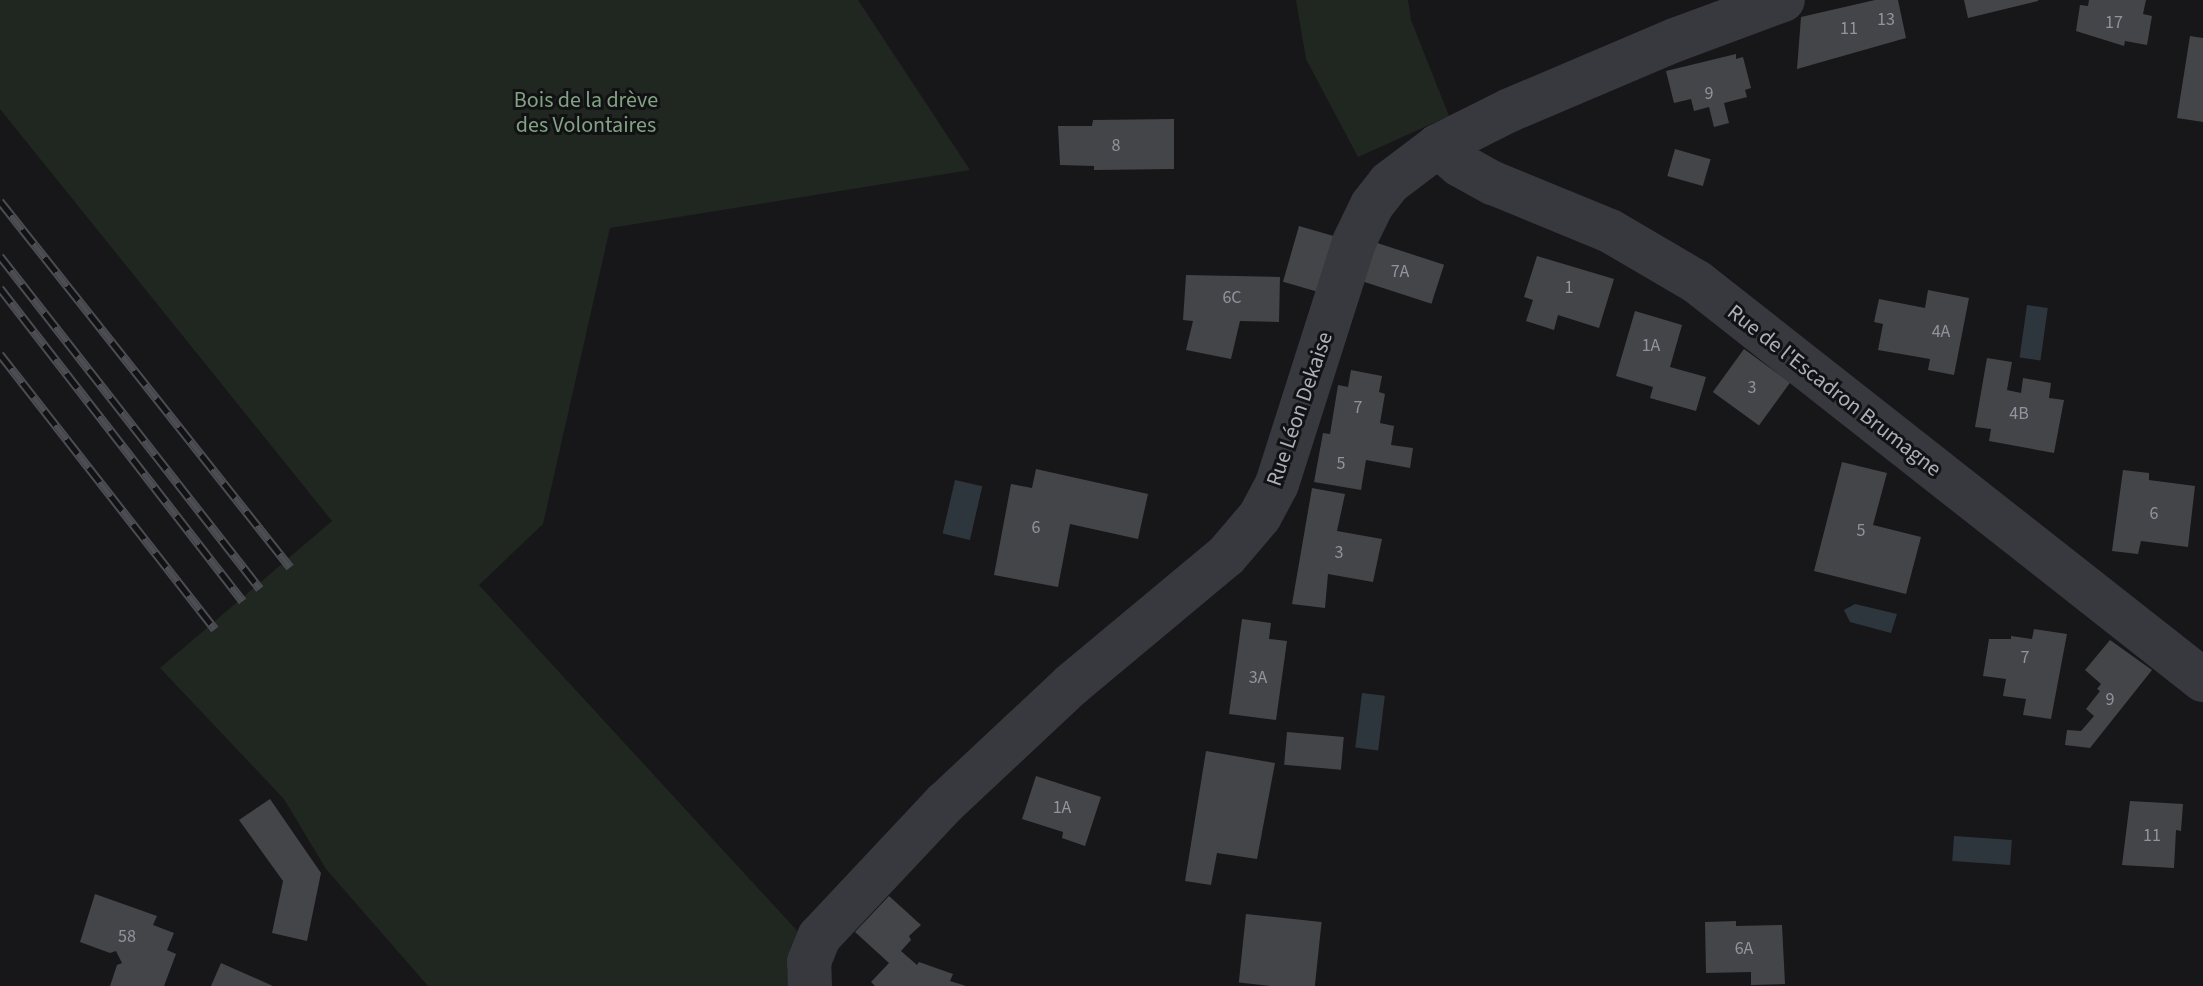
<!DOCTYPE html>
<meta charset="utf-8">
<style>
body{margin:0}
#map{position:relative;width:2203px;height:986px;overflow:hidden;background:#171719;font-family:"Source Sans 3",sans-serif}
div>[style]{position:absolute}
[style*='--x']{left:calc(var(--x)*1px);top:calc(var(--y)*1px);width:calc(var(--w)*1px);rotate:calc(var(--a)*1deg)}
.green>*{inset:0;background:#1f2720}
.water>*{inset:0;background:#2e363d;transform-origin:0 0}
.building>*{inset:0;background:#444549;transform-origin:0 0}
.minor>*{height:44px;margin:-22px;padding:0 22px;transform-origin:22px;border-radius:22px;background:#38393e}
.rail>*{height:9px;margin-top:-4.5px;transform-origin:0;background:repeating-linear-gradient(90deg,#121214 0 18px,#4b4d53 0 36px);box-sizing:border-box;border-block:2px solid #4b4d53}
span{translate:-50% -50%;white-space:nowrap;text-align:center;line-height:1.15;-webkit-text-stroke:6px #121214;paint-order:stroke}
.number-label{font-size:18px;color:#90949d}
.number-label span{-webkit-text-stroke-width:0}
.park-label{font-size:22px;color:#82a383}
.street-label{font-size:22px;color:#aaafb9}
</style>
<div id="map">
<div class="green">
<div style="clip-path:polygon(0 0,858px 0,970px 170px,610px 228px,543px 524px,479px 585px,801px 935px,791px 986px,428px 986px,326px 869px,284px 799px,160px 668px,332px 521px,0 109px)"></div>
<div style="clip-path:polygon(1296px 0,1408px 0,1411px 20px,1449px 116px,1358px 157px,1306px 59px)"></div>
</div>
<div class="water">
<div style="left:2027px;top:305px;width:21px;height:53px;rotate:8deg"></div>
<div style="left:955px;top:480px;width:28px;height:55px;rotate:13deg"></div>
<div style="clip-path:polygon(1855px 604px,1897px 614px,1891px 633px,1850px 622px,1844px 610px)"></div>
<div style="left:1362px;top:693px;width:23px;height:55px;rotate:7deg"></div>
<div style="left:1954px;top:836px;width:58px;height:25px;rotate:4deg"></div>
</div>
<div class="building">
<div style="clip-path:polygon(1875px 0,1898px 0,1906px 38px,1797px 69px,1801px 17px)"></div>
<div style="clip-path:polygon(1964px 0,2038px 0,2038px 1px,1968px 18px)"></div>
<div style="clip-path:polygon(2089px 0,2146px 0,2143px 14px,2152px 16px,2147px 45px,2125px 41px,2124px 46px,2076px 31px,2080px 5px,2088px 6px)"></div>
<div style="clip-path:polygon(2190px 36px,2203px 38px,2203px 122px,2177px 118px)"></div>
<div style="clip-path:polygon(1736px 54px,1736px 59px,1743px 57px,1751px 88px,1745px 90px,1747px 97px,1724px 103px,1729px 123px,1714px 127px,1709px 107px,1694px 111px,1691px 99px,1674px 103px,1666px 71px)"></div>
<div style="clip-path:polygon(1174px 119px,1174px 169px,1094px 170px,1094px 166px,1060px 165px,1058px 126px,1092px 126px,1093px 120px)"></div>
<div style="left:1675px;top:149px;width:37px;height:28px;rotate:16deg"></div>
<div style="left:1299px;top:226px;width:36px;height:58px;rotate:16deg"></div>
<div style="left:1368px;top:240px;width:80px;height:41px;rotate:18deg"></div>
<div style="clip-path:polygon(1537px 256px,1614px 279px,1599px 328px,1558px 315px,1554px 330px,1526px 321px,1533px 300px,1524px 297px)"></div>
<div style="clip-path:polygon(1186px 275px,1280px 277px,1279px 322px,1240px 321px,1231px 359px,1186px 350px,1193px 321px,1183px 320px)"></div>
<div style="clip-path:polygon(1928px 290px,1969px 298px,1954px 375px,1928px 370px,1930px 359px,1878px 350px,1883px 324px,1874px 322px,1879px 299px,1925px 308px)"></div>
<div style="clip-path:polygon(1635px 311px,1682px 325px,1670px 367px,1706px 377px,1696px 411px,1650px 398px,1653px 387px,1616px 376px)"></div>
<div style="left:1744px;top:349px;width:57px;height:53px;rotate:36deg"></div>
<div style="clip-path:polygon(1987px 358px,2012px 362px,2007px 390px,2021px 393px,2023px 378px,2051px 383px,2049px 398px,2064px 400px,2054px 453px,1989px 441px,1991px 429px,1975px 427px)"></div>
<div style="clip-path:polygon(1351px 370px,1382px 376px,1379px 392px,1385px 394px,1380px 423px,1394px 426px,1391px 445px,1413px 448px,1410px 468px,1366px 460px,1361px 490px,1314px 482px,1323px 433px,1330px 434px,1338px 385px,1348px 387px)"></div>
<div style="clip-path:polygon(1842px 462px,1887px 473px,1873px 525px,1921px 537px,1906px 594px,1814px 571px)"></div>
<div style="clip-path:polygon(1036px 469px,1148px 494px,1138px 539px,1070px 524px,1058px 587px,994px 575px,1011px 484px,1032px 488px)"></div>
<div style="clip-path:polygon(2123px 470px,2149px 473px,2149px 480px,2195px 486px,2188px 547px,2141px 541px,2138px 554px,2112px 551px)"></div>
<div style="clip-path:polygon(1312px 488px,1345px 494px,1337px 531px,1382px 539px,1373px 582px,1328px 574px,1325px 608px,1292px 604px)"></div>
<div style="clip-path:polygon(1242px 619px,1271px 623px,1269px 639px,1287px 641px,1276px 720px,1229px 714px)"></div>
<div style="clip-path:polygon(2034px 629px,2067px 634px,2051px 719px,2023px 715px,2026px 699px,2003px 696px,2006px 679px,1983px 676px,1989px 639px,2011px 639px,2011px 636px,2032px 639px)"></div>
<div style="clip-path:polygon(2110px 640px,2152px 670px,2090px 748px,2065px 745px,2067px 730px,2081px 731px,2094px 716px,2086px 709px,2100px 691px,2097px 689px,2101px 684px,2085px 670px)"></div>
<div style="left:1287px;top:732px;width:57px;height:33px;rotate:5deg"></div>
<div style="clip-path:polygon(1206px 751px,1275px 763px,1257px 859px,1217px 853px,1211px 885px,1185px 881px)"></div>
<div style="clip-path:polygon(1036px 776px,1101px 797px,1085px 846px,1062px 838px,1063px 832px,1022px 819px)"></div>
<div style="clip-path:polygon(270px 799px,321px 873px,307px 941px,272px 933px,283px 881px,239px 820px)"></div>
<div style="clip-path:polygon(2130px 801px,2183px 804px,2181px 831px,2176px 830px,2174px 868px,2122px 865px)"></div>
<div style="clip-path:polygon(95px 894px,157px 916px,153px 925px,174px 933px,167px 950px,176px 954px,164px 986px,110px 986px,117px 965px,122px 963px,116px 951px,110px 953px,80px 942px)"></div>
<div style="clip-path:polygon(889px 896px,921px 925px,909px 936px,911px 940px,901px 951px,917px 965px,919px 962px,953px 974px,950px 981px,966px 986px,875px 986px,871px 982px,889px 963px,855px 932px)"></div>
<div style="left:1246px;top:914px;width:76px;height:69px;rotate:6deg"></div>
<div style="clip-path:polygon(1736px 921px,1736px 926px,1782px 925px,1785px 984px,1751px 985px,1751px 972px,1706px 973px,1705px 922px)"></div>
<div style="clip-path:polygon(221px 963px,273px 986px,211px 986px)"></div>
</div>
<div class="minor">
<div style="--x:1438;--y:146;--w:29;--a:41"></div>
<div style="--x:1460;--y:165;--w:38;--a:29"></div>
<div style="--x:1493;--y:183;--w:126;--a:22.3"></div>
<div style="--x:1610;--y:231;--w:101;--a:30.4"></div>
<div style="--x:1697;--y:282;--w:644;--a:38.19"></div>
<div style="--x:810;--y:986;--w:24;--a:-92"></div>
<div style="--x:809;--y:962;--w:27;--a:-68"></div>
<div style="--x:819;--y:937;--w:184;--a:-46.8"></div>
<div style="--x:945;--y:803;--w:173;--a:-43.1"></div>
<div style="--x:1071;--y:685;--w:202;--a:-39.8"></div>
<div style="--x:1226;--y:556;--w:52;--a:-49.6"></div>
<div style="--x:1260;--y:516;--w:36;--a:-62"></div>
<div style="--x:1277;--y:484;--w:254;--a:-72.3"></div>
<div style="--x:1354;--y:242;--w:41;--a:-64.1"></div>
<div style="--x:1372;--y:205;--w:28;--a:-52"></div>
<div style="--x:1389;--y:183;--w:61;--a:-37.1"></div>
<div style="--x:1438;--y:146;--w:80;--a:-26.6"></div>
<div style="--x:1510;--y:110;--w:179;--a:-23"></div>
<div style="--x:1675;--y:40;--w:115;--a:-20.3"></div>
</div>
<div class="rail">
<div style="--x:0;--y:201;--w:467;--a:51.6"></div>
<div style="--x:0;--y:256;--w:422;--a:52"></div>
<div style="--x:0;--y:288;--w:396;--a:52.2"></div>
<div style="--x:0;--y:354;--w:349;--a:52"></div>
</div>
<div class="number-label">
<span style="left:1886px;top:20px">13</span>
<span style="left:2114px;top:23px">17</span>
<span style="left:1849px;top:29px">11</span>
<span style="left:1709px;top:94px">9</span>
<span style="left:1116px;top:146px">8</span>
<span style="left:1400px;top:272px">7A</span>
<span style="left:1569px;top:288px">1</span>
<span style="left:1232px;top:298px">6C</span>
<span style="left:1941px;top:332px">4A</span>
<span style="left:1651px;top:346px">1A</span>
<span style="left:1752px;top:388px">3</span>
<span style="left:1358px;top:408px">7</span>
<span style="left:2019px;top:414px">4B</span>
<span style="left:1341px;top:464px">5</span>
<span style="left:2154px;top:514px">6</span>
<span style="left:1036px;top:528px">6</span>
<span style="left:1861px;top:531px">5</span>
<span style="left:1339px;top:553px">3</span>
<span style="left:2025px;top:658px">7</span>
<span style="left:1258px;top:678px">3A</span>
<span style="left:2110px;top:700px">9</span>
<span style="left:1062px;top:808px">1A</span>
<span style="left:2152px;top:836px">11</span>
<span style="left:127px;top:937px">58</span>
<span style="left:1744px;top:949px">6A</span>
</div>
<div class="park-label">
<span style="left:586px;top:113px">Bois de la drève<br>des Volontaires</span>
</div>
<div class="street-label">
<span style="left:1834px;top:391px;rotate:38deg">Rue de l'Escadron Brumagne</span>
<span style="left:1300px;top:409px;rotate:-71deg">Rue Léon Dekaise</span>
</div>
</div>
